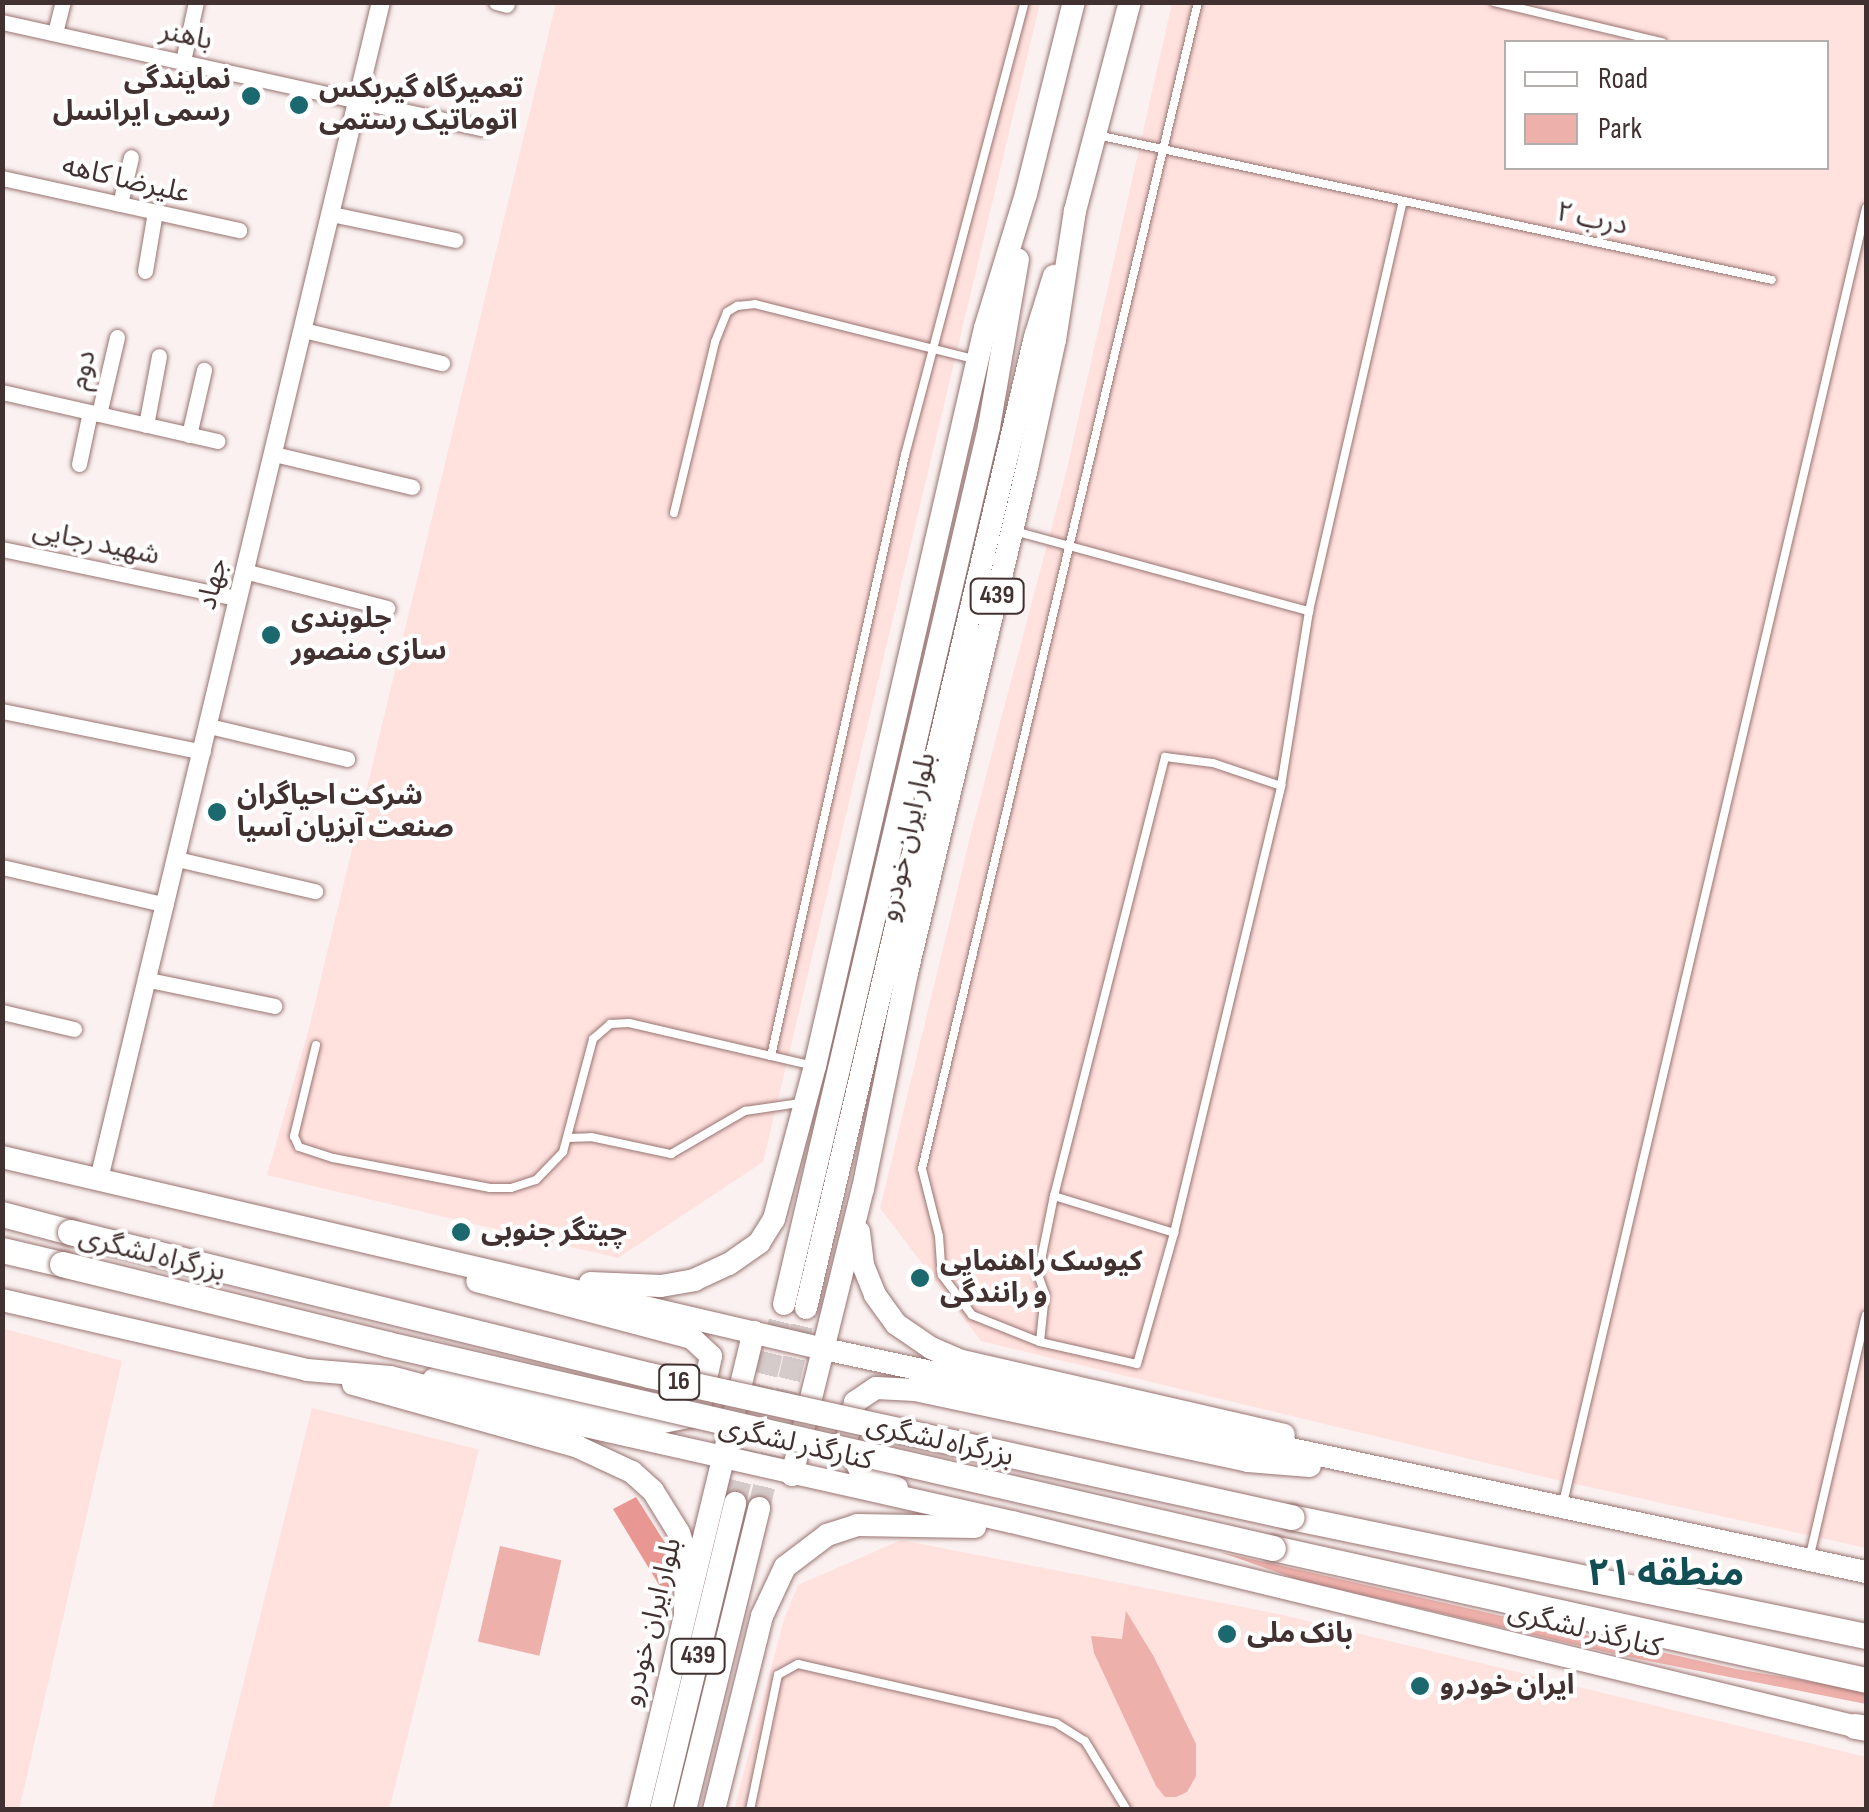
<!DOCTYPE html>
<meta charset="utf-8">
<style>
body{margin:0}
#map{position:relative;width:1869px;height:1812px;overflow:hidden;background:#faf1f0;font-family:"Sofia Sans Condensed","Noto Sans Arabic",sans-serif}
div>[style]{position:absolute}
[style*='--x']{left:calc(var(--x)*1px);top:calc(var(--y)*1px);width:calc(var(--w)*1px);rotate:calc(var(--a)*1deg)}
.built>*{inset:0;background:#ffe1de;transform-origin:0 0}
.green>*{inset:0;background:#eeb0ab;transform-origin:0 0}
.forest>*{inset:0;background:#e99792}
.primary-tunnel>*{height:22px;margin-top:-11px;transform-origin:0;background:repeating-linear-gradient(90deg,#d5cbca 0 22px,transparent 0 33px)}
.roads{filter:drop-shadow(0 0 2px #987471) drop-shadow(0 0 2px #987471)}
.service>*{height:8px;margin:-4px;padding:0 4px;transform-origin:4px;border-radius:4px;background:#fff}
.minor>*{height:15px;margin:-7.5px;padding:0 7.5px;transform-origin:7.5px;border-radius:7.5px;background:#fff}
.tertiary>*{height:18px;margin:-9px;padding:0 9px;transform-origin:9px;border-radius:9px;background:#fff}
.primary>*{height:22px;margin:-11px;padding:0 11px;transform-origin:11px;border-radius:11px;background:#fff}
.trunk>*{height:25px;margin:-12.5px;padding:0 12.5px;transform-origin:12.5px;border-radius:12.5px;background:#fff}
.bridges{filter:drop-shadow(0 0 2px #987471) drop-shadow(0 0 2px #987471)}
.trunk-bridge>*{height:25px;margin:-12.5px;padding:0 12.5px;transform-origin:12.5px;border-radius:12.5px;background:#fff}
.dots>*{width:28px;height:28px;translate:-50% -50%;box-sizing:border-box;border:5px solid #fff;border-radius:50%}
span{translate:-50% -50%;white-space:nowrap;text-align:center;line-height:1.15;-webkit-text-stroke:8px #fff;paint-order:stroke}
.shield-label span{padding:2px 8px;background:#fff;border:2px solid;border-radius:8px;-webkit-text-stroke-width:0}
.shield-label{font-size:25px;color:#413130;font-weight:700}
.street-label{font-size:28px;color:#413130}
.poi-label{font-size:28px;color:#413130;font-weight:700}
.right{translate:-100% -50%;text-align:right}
.left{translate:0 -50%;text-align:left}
.district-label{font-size:38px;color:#124f55;font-weight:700}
.frame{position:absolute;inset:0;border:5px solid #413130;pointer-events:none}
.legend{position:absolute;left:1504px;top:40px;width:325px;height:130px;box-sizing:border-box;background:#fff;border:2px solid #b3adac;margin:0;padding:12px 18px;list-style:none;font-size:30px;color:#413130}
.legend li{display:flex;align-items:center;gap:20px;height:50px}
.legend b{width:50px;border:2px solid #b3adac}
</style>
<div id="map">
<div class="built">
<div style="clip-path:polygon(556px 3px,1040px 3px,763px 1162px,618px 1258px,267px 1175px,308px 1032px)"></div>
<div style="clip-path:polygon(evenodd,1172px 3px,1866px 3px,1866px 1548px,1553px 1479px,981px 1341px,880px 1208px,973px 825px,1066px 473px,1172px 3px,1506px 42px,1826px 42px,1826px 168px,1506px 168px,1506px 42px)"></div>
<div style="clip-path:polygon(2px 1328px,122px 1361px,19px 1810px,2px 1809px)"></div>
<div style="left:312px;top:1408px;width:172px;height:412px;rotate:14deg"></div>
<div style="clip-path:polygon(901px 1540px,1283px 1615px,1866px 1757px,1866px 1810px,734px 1810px,784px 1619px,798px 1585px)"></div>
</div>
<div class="green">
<div style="left:500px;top:1546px;width:63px;height:98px;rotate:13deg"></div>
<div style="clip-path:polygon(1220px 1552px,1736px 1669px,1866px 1691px,1866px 1704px,1623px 1656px,1299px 1580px)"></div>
<div style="clip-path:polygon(1126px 1611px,1154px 1657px,1196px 1744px,1196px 1776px,1187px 1792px,1176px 1797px,1165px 1797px,1156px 1786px,1094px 1653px,1091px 1636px,1122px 1639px)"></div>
</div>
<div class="forest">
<div style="clip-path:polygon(636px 1497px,667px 1546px,673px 1573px,670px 1603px,613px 1509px)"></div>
</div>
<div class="primary-tunnel">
<div style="--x:735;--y:1503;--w:205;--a:-76.2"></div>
<div style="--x:759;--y:1508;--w:205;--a:-76.8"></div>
</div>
<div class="roads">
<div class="service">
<div style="--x:1198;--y:2;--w:1199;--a:103.31"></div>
<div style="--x:922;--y:1169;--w:69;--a:75.8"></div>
<div style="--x:939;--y:1236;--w:39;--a:86"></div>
<div style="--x:942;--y:1275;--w:50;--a:53.1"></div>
<div style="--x:972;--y:1315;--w:73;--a:21.7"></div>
<div style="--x:1040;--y:1342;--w:99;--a:12.8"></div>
<div style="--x:1137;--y:1364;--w:136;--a:-74.2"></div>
<div style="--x:1174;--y:1233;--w:460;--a:-76.5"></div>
<div style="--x:1281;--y:786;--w:177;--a:-80.9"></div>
<div style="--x:1309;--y:611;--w:420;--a:-77.1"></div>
<div style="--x:1494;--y:2;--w:173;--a:13.4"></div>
<div style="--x:1097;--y:135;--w:690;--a:12.12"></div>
<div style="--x:674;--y:513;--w:176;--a:-76.5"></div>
<div style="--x:715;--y:342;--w:32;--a:-68"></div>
<div style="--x:727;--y:312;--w:12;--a:-31"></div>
<div style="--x:737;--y:306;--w:18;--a:-6"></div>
<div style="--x:755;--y:304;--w:226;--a:14.1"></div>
<div style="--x:1014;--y:531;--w:306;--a:15.2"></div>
<div style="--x:316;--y:1045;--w:94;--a:103.6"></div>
<div style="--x:294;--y:1136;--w:12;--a:66"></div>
<div style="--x:299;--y:1147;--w:36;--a:18"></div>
<div style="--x:333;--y:1158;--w:160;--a:10.8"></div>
<div style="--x:490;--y:1188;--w:21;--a:0"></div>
<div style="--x:511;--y:1188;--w:26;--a:-18"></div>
<div style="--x:536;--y:1180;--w:39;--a:-46"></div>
<div style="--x:563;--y:1152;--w:117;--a:-75.1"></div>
<div style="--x:593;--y:1039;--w:23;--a:-41"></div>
<div style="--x:610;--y:1024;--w:19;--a:-3"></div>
<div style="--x:629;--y:1023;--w:186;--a:13.1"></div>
<div style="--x:771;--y:1056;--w:616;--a:-77.43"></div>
<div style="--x:905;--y:455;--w:469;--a:-75.2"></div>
<div style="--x:568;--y:1138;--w:23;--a:-2"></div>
<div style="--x:591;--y:1137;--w:82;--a:12"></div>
<div style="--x:671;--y:1154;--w:86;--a:-30.2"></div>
<div style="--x:745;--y:1111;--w:56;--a:-8.3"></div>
<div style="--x:1054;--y:1196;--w:126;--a:17.1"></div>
<div style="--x:1040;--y:1342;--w:48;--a:-84.1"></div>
<div style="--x:1045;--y:1294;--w:20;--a:-110"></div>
<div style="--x:1038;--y:1275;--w:81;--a:-78.6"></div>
<div style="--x:1054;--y:1196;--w:453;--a:-75.8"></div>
<div style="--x:1165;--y:757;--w:48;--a:7.1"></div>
<div style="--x:1213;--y:763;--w:72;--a:18.7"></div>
<div style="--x:1563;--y:1503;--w:1330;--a:-76.83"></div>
<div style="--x:1810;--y:1555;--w:246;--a:-76.9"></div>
<div style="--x:750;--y:1810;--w:138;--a:-78.3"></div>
<div style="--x:778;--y:1675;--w:23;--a:-29"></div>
<div style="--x:798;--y:1664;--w:265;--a:12.9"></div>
<div style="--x:1056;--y:1723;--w:34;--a:32"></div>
<div style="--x:1085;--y:1741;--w:81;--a:58.7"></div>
</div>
<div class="minor">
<div style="--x:496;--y:2;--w:11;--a:15"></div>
<div style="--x:2;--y:22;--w:491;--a:12.5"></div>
<div style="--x:55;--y:33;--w:32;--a:-76"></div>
<div style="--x:183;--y:61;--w:60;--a:-77.6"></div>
<div style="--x:2;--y:178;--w:243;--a:12.4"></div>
<div style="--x:120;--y:204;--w:48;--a:-76.8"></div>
<div style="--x:331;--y:214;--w:127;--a:11.8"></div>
<div style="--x:145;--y:271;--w:60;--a:-80.4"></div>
<div style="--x:303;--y:330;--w:143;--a:13.4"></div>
<div style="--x:2;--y:392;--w:221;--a:12.8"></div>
<div style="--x:99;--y:414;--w:79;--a:-76.8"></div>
<div style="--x:146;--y:425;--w:70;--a:-79.3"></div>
<div style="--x:189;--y:435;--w:67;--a:-77"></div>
<div style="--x:274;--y:454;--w:142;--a:13.4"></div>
<div style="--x:79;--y:464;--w:53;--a:-78.1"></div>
<div style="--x:2;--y:549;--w:240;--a:11.8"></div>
<div style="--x:244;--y:571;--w:148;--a:14.5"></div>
<div style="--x:2;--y:711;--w:205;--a:11.5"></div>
<div style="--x:209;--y:726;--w:142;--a:13.4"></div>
<div style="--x:177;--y:859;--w:142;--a:13.1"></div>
<div style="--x:2;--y:867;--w:168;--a:13"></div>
<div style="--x:149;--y:980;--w:128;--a:11.7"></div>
<div style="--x:2;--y:1012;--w:74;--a:13.3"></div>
</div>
<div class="tertiary">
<div style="--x:99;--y:1179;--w:1210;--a:-76.53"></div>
</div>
<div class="primary">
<div style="--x:2;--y:1157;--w:844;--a:13.15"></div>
<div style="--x:824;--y:1349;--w:1066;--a:12.08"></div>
<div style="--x:859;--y:1232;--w:33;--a:83"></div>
<div style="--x:863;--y:1265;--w:32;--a:68"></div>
<div style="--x:875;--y:1295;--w:36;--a:54"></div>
<div style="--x:896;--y:1324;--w:42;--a:34.4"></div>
<div style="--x:931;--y:1348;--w:34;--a:23"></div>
<div style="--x:962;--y:1361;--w:330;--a:12.9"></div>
<div style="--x:590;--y:1283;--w:71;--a:2.4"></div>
<div style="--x:661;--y:1286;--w:34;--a:-10"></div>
<div style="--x:694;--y:1280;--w:38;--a:-25"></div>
<div style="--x:729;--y:1264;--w:37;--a:-35"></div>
<div style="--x:759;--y:1243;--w:28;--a:-58"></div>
<div style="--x:774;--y:1219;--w:158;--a:-75"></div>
<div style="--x:815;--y:1066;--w:757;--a:-77.03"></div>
<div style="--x:985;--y:328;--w:140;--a:-73"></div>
<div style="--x:1026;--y:194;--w:198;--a:-76"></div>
<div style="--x:2;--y:1300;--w:313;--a:12.9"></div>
<div style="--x:307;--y:1370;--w:83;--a:4.8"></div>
<div style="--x:390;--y:1377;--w:133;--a:14.8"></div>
<div style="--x:519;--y:1411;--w:505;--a:12.69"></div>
<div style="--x:1012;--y:1522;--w:879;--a:13.63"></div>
<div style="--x:784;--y:1304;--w:901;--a:-76.84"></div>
<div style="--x:989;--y:427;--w:170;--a:-80.2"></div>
<div style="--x:806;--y:1308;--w:998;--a:-76.73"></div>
<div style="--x:1035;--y:337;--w:64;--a:-72.7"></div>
<div style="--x:434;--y:1379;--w:33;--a:2"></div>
<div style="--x:467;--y:1380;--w:200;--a:12.1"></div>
<div style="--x:663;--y:1422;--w:26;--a:-11"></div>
<div style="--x:689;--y:1417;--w:15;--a:-42"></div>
<div style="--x:700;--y:1407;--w:52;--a:-77.8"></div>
<div style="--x:711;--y:1356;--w:26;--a:-137"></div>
<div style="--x:692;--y:1338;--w:222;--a:-165.2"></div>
<div style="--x:353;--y:1384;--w:234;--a:15.6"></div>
<div style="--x:578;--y:1447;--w:60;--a:24.8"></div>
<div style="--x:632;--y:1472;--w:28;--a:42"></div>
<div style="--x:653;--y:1491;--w:49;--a:58.2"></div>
<div style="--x:679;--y:1533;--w:23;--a:72"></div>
<div style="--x:686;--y:1555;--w:57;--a:91"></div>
<div style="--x:792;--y:1475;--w:295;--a:-76.1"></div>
<div style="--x:863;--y:1189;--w:220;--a:-78.5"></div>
<div style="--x:907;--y:973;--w:519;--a:-76.63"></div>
<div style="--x:1027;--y:468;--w:131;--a:-77.7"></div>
<div style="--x:1055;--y:340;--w:131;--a:-81.2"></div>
<div style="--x:1075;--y:211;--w:216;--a:-75.3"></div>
<div style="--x:897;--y:1488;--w:41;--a:-154.1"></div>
<div style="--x:860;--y:1470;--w:30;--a:-117"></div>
<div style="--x:846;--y:1443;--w:42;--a:-77.6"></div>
<div style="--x:855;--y:1402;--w:25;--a:-34"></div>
<div style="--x:876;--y:1388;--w:39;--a:3"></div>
<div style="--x:915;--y:1390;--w:340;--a:12"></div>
<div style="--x:1248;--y:1461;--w:62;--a:4.6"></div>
<div style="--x:638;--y:1810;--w:492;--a:-76.4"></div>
<div style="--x:661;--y:1810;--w:316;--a:-76.4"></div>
<div style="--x:685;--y:1810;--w:311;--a:-76.2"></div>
<div style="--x:714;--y:1810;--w:200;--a:-76.1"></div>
<div style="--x:762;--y:1616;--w:54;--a:-64.9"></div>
<div style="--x:785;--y:1567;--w:53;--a:-37.3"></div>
<div style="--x:827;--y:1535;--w:32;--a:-18"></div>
<div style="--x:857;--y:1525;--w:118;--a:1"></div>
</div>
<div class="trunk">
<div style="--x:2;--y:1214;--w:70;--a:14.8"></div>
<div style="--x:2;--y:1250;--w:62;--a:13.1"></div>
<div style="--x:1291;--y:1517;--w:587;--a:11.69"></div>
<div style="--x:1273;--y:1548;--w:608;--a:12.55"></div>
<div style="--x:1855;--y:1726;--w:11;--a:10"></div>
</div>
</div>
<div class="bridges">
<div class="trunk-bridge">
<div style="--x:70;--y:1232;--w:596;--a:13.87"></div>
<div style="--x:649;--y:1375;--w:658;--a:12.47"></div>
<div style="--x:62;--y:1264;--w:335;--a:13.8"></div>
<div style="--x:387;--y:1344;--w:909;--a:12.97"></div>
</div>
</div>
<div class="dots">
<div style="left:251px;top:96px;background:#1b686f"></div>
<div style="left:299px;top:105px;background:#1b686f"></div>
<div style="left:271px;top:635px;background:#1b686f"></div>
<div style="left:217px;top:812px;background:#1b686f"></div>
<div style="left:461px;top:1232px;background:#1b686f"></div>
<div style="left:920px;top:1278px;background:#1b686f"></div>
<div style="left:1227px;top:1634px;background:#1b686f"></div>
<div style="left:1420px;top:1686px;background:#1b686f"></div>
</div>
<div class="shield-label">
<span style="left:997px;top:596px">439</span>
<span style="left:679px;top:1382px">16</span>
<span style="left:698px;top:1656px">439</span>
</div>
<div class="street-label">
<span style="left:186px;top:36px;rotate:12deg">باهنر</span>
<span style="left:126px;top:180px;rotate:13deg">علیرضا کاهه</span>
<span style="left:1592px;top:219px;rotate:12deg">درب ۲</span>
<span style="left:83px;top:370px;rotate:-77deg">دوم</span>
<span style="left:96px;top:543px;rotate:12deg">شهید رجایی</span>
<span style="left:213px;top:584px;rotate:-76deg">جهاد</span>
<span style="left:908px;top:837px;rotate:-77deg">بلوار ایران خودرو</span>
<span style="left:152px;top:1255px;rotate:14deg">بزرگراه لشگری</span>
<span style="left:940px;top:1441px;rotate:13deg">بزرگراه لشگری</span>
<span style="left:796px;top:1444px;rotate:13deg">کنارگذر لشگری</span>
<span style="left:652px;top:1622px;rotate:-76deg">بلوار ایران خودرو</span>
<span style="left:1585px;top:1630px;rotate:14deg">کنارگذر لشگری</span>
</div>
<div class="poi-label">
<span class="right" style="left:231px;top:96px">نمایندگی<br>رسمی ایرانسل</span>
<span class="left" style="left:319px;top:105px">تعمیرگاه گیربکس<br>اتوماتیک رستمی</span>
<span class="left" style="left:291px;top:635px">جلوبندی<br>سازی منصور</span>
<span class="left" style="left:237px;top:812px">شرکت احیاگران<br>صنعت آبزیان آسیا</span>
<span class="left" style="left:481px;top:1232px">چیتگر جنوبی</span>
<span class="left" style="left:940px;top:1278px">کیوسک راهنمایی<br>و رانندگی</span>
<span class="left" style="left:1247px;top:1634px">بانک ملی</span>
<span class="left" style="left:1440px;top:1686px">ایران خودرو</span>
</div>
<div class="district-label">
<span style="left:1666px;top:1574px">منطقه ۲۱</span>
</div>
<div class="frame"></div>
<ul class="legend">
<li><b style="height:12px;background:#fff"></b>Road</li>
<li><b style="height:28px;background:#eeb0ab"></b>Park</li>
</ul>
</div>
